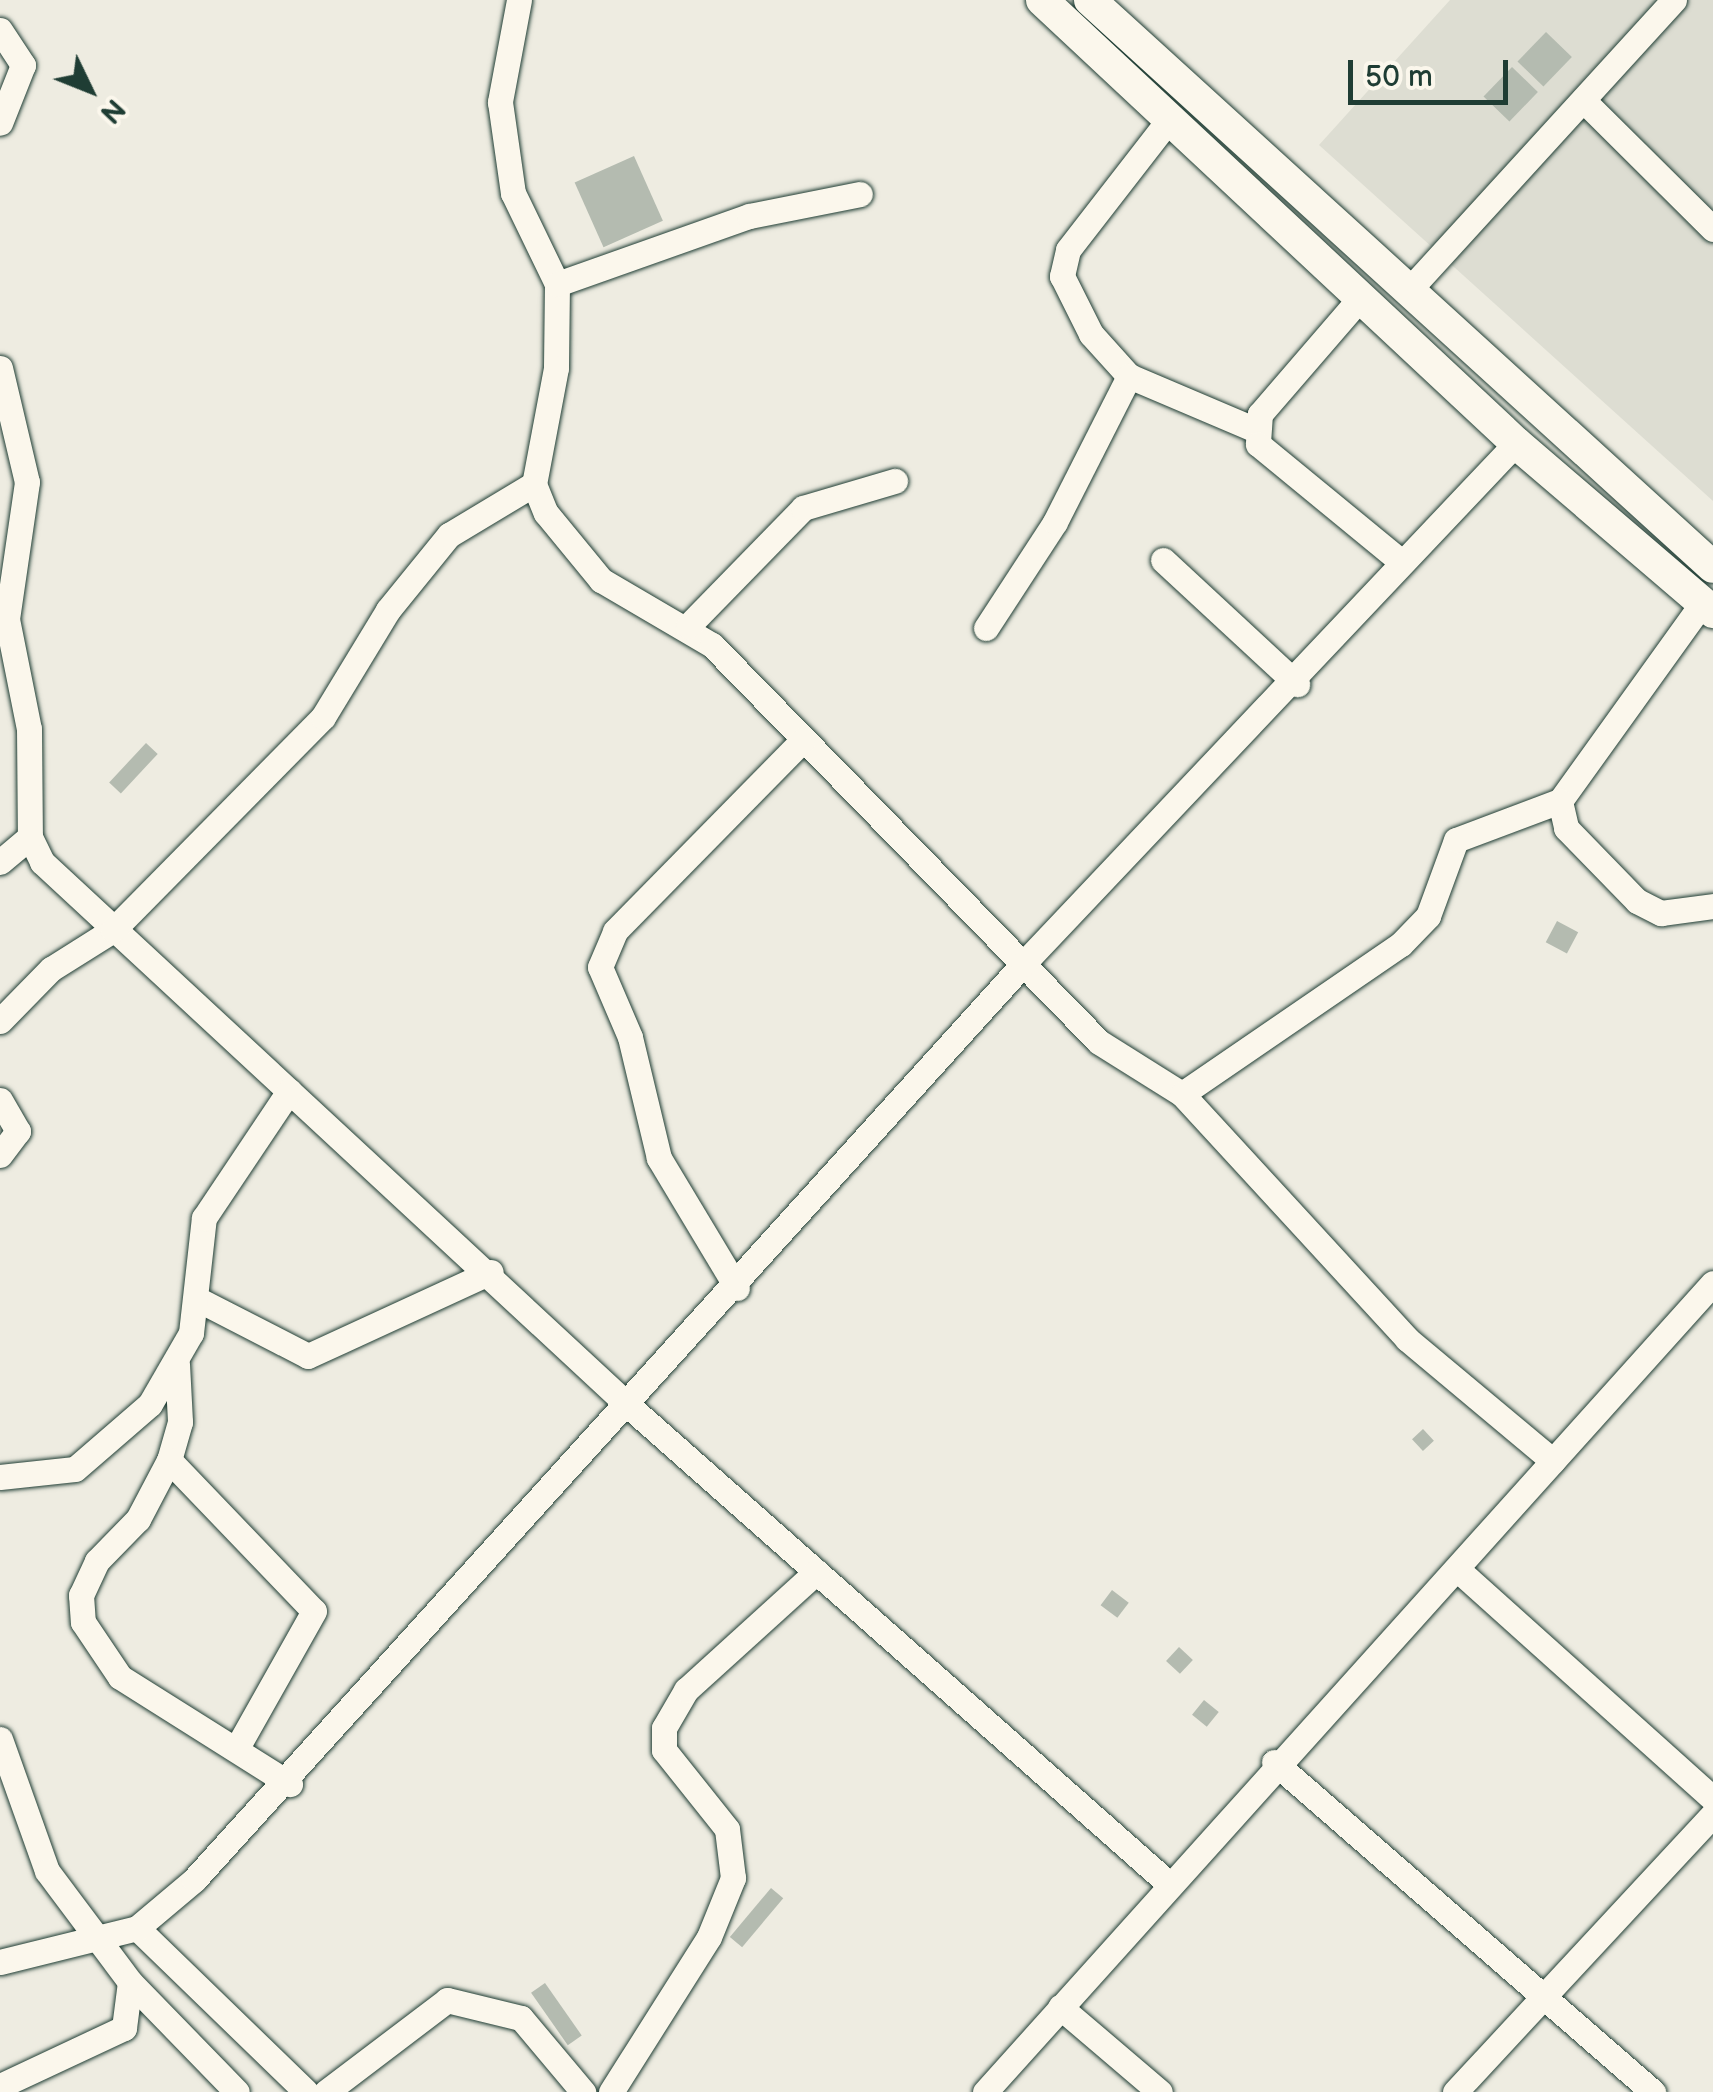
<!DOCTYPE html>
<style>
body{margin:0}
#map{position:relative;width:1713px;height:2092px;overflow:hidden;background:#eeece1;font-family:"Balsamiq Sans",sans-serif}
div>[style]{position:absolute}
[style*='--x']{left:calc(var(--x)*1px);top:calc(var(--y)*1px);width:calc(var(--w)*1px);rotate:calc(var(--a)*1deg)}
.built>*{inset:0;background:#ddddd2}
.building>*{inset:0;background:#b4bbb0;transform-origin:0 0}
.roads{filter:drop-shadow(0 0 2px #1f3d34) drop-shadow(0 0 2px #1f3d34)}
.minor>*{height:25px;margin:-12.5px;padding:0 12.5px;transform-origin:12.5px;border-radius:12.5px;background:#fbf7ec}
.major>*{height:32px;margin:-16px;padding:0 16px;transform-origin:16px;border-radius:16px;background:#fbf7ec}
span{translate:-50% -50%;white-space:nowrap;text-align:center;line-height:1.15;-webkit-text-stroke:8px #fbf7ec;paint-order:stroke}
.north{position:absolute;left:40px;top:40px;width:100px;height:100px;-webkit-text-stroke:8px #fbf7ec;paint-order:stroke;rotate:133deg;font-size:28px;font-weight:700;line-height:40px;text-align:center;color:#1f3d34}
.north::after{content:'';display:block;margin:auto;width:35px;height:45px;background:#1f3d34;clip-path:polygon(50% 0,100% 100%,50% 72%,0 100%)}
.scale{position:absolute;left:1348px;top:60px;width:160px;height:45px;box-sizing:border-box;border:5px solid #1f3d34;border-top:0;padding-left:12px;font-size:30px;line-height:35px;white-space:nowrap;color:#1f3d34;-webkit-text-stroke:8px #fbf7ec;paint-order:stroke}
</style>
<div id="map">
<div class="built">
<div style="clip-path:polygon(1450px 0,1713px 0,1713px 501px,1319px 145px)"></div>
</div>
<div class="building">
<div style="left:1546px;top:32px;width:36px;height:41px;rotate:44deg"></div>
<div style="left:1512px;top:67px;width:36px;height:41px;rotate:44deg"></div>
<div style="left:634px;top:156px;width:71px;height:65px;rotate:66deg"></div>
<div style="left:146px;top:743px;width:16px;height:54px;rotate:43deg"></div>
<div style="left:1557px;top:921px;width:24px;height:24px;rotate:28deg"></div>
<div style="left:1423px;top:1429px;width:16px;height:15px;rotate:47deg"></div>
<div style="left:1112px;top:1590px;width:21px;height:19px;rotate:37deg"></div>
<div style="left:1179px;top:1647px;width:19px;height:19px;rotate:43deg"></div>
<div style="left:1204px;top:1700px;width:19px;height:19px;rotate:39deg"></div>
<div style="left:771px;top:1888px;width:16px;height:64px;rotate:40deg"></div>
<div style="left:545px;top:1983px;width:64px;height:17px;rotate:55deg"></div>
</div>
<div class="roads">
<div class="minor">
<div style="--x:519;--y:0;--w:104;--a:100.6"></div>
<div style="--x:500;--y:102;--w:92;--a:81.9"></div>
<div style="--x:513;--y:193;--w:101;--a:64.2"></div>
<div style="--x:557;--y:284;--w:84;--a:90.7"></div>
<div style="--x:556;--y:368;--w:118;--a:100.7"></div>
<div style="--x:534;--y:484;--w:31;--a:68"></div>
<div style="--x:546;--y:513;--w:87;--a:50.6"></div>
<div style="--x:601;--y:580;--w:129;--a:30.4"></div>
<div style="--x:712;--y:645;--w:554;--a:45.73"></div>
<div style="--x:1099;--y:1042;--w:98;--a:32.1"></div>
<div style="--x:1182;--y:1094;--w:333;--a:47.4"></div>
<div style="--x:1407;--y:1339;--w:190;--a:39.9"></div>
<div style="--x:0;--y:30;--w:42;--a:56.7"></div>
<div style="--x:23;--y:65;--w:62;--a:111.6"></div>
<div style="--x:1583;--y:100;--w:183;--a:44.8"></div>
<div style="--x:1171;--y:117;--w:168;--a:127.8"></div>
<div style="--x:1068;--y:250;--w:27;--a:103"></div>
<div style="--x:1062;--y:276;--w:65;--a:63.4"></div>
<div style="--x:1091;--y:334;--w:57;--a:47.9"></div>
<div style="--x:1129;--y:376;--w:138;--a:23"></div>
<div style="--x:557;--y:284;--w:204;--a:-19.5"></div>
<div style="--x:749;--y:216;--w:113;--a:-11.2"></div>
<div style="--x:1409;--y:290;--w:393;--a:-47.6"></div>
<div style="--x:1361;--y:297;--w:155;--a:130.8"></div>
<div style="--x:1260;--y:414;--w:30;--a:94"></div>
<div style="--x:1258;--y:444;--w:183;--a:39.4"></div>
<div style="--x:0;--y:368;--w:117;--a:76.7"></div>
<div style="--x:27;--y:482;--w:138;--a:98.3"></div>
<div style="--x:7;--y:619;--w:112;--a:78.7"></div>
<div style="--x:29;--y:729;--w:108;--a:89.5"></div>
<div style="--x:30;--y:837;--w:28;--a:64"></div>
<div style="--x:42;--y:862;--w:802;--a:42.83"></div>
<div style="--x:630;--y:1407;--w:718;--a:41.5"></div>
<div style="--x:1163;--y:560;--w:183;--a:42.8"></div>
<div style="--x:1703;--y:602;--w:245;--a:125.7"></div>
<div style="--x:1560;--y:801;--w:28;--a:77"></div>
<div style="--x:1566;--y:828;--w:102;--a:45.8"></div>
<div style="--x:1637;--y:901;--w:27;--a:27"></div>
<div style="--x:1661;--y:913;--w:52;--a:-7.7"></div>
<div style="--x:688;--y:626;--w:165;--a:-45.7"></div>
<div style="--x:803;--y:508;--w:96;--a:-16.4"></div>
<div style="--x:986;--y:628;--w:126;--a:-56.9"></div>
<div style="--x:1055;--y:522;--w:164;--a:-63.1"></div>
<div style="--x:0;--y:862;--w:39;--a:-40"></div>
<div style="--x:0;--y:1021;--w:73;--a:-45.6"></div>
<div style="--x:51;--y:969;--w:73;--a:-32.2"></div>
<div style="--x:113;--y:930;--w:299;--a:-45.4"></div>
<div style="--x:323;--y:717;--w:125;--a:-58.7"></div>
<div style="--x:388;--y:610;--w:97;--a:-50.9"></div>
<div style="--x:449;--y:535;--w:99;--a:-31"></div>
<div style="--x:1182;--y:1094;--w:265;--a:-34.4"></div>
<div style="--x:1401;--y:944;--w:39;--a:-46"></div>
<div style="--x:1428;--y:916;--w:81;--a:-69.8"></div>
<div style="--x:1456;--y:840;--w:111;--a:-20.6"></div>
<div style="--x:0;--y:1100;--w:36;--a:60"></div>
<div style="--x:18;--y:1131;--w:30;--a:127"></div>
<div style="--x:737;--y:1288;--w:152;--a:-121"></div>
<div style="--x:659;--y:1158;--w:124;--a:-103.5"></div>
<div style="--x:630;--y:1037;--w:76;--a:-113.2"></div>
<div style="--x:600;--y:967;--w:39;--a:-67"></div>
<div style="--x:615;--y:931;--w:267;--a:-45.5"></div>
<div style="--x:201;--y:1301;--w:120;--a:27.2"></div>
<div style="--x:308;--y:1356;--w:201;--a:-24.7"></div>
<div style="--x:177;--y:1364;--w:58;--a:87"></div>
<div style="--x:180;--y:1422;--w:40;--a:106"></div>
<div style="--x:169;--y:1460;--w:67;--a:117.7"></div>
<div style="--x:138;--y:1519;--w:59;--a:134.3"></div>
<div style="--x:97;--y:1561;--w:38;--a:115"></div>
<div style="--x:81;--y:1595;--w:27;--a:86"></div>
<div style="--x:83;--y:1622;--w:66;--a:56.1"></div>
<div style="--x:120;--y:1677;--w:201;--a:32.2"></div>
<div style="--x:169;--y:1460;--w:209;--a:46.2"></div>
<div style="--x:314;--y:1611;--w:153;--a:119.4"></div>
<div style="--x:0;--y:1477;--w:75;--a:-6.1"></div>
<div style="--x:75;--y:1469;--w:99;--a:-40.9"></div>
<div style="--x:150;--y:1404;--w:82;--a:-60"></div>
<div style="--x:191;--y:1333;--w:116;--a:-83.6"></div>
<div style="--x:204;--y:1218;--w:153;--a:-56.2"></div>
<div style="--x:1457;--y:1569;--w:344;--a:41.9"></div>
<div style="--x:0;--y:1739;--w:140;--a:70.4"></div>
<div style="--x:47;--y:1871;--w:139;--a:53.2"></div>
<div style="--x:130;--y:1982;--w:153;--a:45.8"></div>
<div style="--x:1274;--y:1762;--w:503;--a:41.05"></div>
<div style="--x:137;--y:1928;--w:235;--a:44.1"></div>
<div style="--x:0;--y:1962;--w:141;--a:-13.9"></div>
<div style="--x:137;--y:1928;--w:75;--a:-40.1"></div>
<div style="--x:194;--y:1880;--w:1235;--a:-47.85"></div>
<div style="--x:1023;--y:964;--w:717;--a:-46.58"></div>
<div style="--x:1060;--y:2007;--w:131;--a:40.4"></div>
<div style="--x:0;--y:2086;--w:137;--a:-25.1"></div>
<div style="--x:124;--y:2028;--w:46;--a:-82.6"></div>
<div style="--x:326;--y:2092;--w:152;--a:-37.2"></div>
<div style="--x:447;--y:2000;--w:76;--a:13.7"></div>
<div style="--x:521;--y:2018;--w:97;--a:50"></div>
<div style="--x:611;--y:2092;--w:183;--a:-57.7"></div>
<div style="--x:709;--y:1937;--w:64;--a:-67.9"></div>
<div style="--x:733;--y:1878;--w:49;--a:-97"></div>
<div style="--x:727;--y:1829;--w:101;--a:-128.6"></div>
<div style="--x:664;--y:1750;--w:22;--a:-90"></div>
<div style="--x:664;--y:1728;--w:44;--a:-59.9"></div>
<div style="--x:686;--y:1690;--w:176;--a:-42.2"></div>
<div style="--x:985;--y:2092;--w:1088;--a:-48.02"></div>
<div style="--x:1455;--y:2092;--w:379;--a:-47.1"></div>
</div>
<div class="major">
<div style="--x:1042;--y:0;--w:649;--a:43.06"></div>
<div style="--x:1516;--y:443;--w:260;--a:40.6"></div>
<div style="--x:1090;--y:0;--w:842;--a:42.31"></div>
</div>
</div>
<div class="north">N</div>
<div class="scale">50 m</div>
</div>
